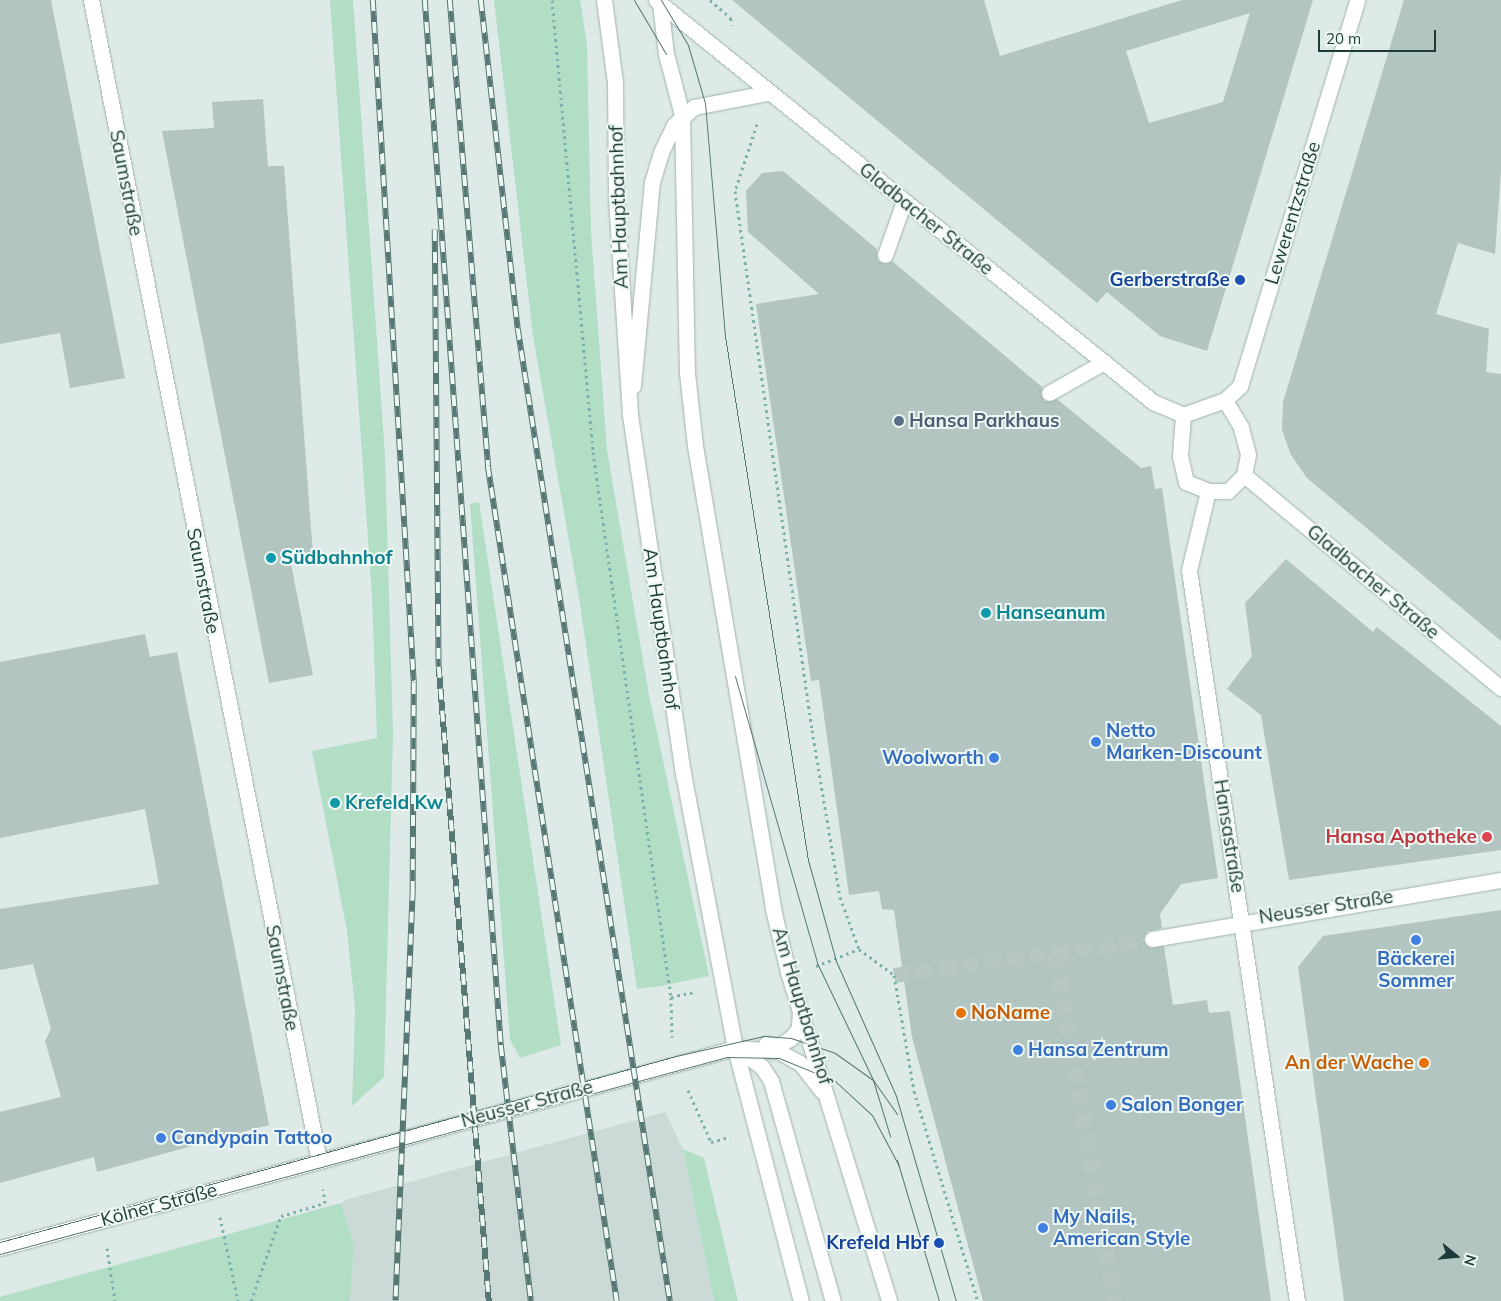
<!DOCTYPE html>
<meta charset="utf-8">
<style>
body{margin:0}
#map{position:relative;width:1501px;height:1301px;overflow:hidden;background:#ddeae7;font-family:Mulish,sans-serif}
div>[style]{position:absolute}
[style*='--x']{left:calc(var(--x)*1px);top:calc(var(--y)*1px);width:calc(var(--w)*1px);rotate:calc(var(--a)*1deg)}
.built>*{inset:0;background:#cbdad6}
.green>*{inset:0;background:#b3dec6}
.building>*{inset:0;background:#b2c5c0}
.pedestrian-tunnel>*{height:15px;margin-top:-7.5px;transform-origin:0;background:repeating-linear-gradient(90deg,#b7c7c4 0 15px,transparent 0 23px)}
.path>*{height:3px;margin-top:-1.5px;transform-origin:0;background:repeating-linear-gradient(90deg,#7ab1aa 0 2.5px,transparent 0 6.5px)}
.roads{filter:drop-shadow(0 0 1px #a0b2af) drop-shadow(0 0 1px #a0b2af)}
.service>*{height:15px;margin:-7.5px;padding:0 7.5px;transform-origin:7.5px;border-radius:7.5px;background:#fff}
.pedestrian>*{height:15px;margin:-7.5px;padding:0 7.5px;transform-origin:7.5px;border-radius:7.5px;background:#fff}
.minor>*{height:15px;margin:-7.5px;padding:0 7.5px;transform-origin:7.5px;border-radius:7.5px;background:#fff}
.tertiary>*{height:15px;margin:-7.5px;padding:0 7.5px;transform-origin:7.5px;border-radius:7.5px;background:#fff}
.tram>*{height:1px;margin:-0.5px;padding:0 0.5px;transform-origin:0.5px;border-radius:0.5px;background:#577774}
.rail>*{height:5.5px;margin-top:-2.75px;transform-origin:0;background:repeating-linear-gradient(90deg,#edf7f4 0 11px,#577774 0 22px);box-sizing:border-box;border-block:1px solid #577774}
.dots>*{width:14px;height:14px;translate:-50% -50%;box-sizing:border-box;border:2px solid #edf7f4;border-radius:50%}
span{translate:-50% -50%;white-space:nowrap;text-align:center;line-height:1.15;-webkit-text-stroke:4px #edf7f4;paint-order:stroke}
.street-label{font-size:19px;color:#1d3b38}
.transit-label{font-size:19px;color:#164399;font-weight:700}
.right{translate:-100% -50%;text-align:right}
.service-label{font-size:19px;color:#4e5e75;font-weight:700}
.left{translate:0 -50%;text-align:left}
.culture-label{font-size:19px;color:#0d838f;font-weight:700}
.shop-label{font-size:19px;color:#366cbe;font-weight:700}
.health-label{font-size:19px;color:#be3a42;font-weight:700}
.food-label{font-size:19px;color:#c56008;font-weight:700}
.north{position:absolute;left:1431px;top:1231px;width:50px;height:50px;-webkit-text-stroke:4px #edf7f4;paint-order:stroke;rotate:107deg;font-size:14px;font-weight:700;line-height:20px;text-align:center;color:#1d3b38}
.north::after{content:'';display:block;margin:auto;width:18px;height:22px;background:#1d3b38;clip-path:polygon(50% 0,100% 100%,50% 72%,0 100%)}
.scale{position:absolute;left:1318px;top:30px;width:118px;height:22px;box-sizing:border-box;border:2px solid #1d3b38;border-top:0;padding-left:6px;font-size:15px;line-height:18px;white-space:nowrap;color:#1d3b38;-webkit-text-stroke:4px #edf7f4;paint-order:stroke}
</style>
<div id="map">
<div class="built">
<div style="clip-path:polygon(665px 1112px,683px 1149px,714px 1301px,350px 1301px,354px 1246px,341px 1203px,348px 1199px)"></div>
</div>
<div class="green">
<div style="clip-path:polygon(330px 0,353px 0,385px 455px,393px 734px,384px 1077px,352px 1106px,355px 1009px,347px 931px,312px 751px,377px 738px,372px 596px)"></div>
<div style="clip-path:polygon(494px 0,580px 0,587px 45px,591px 231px,607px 450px,649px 695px,709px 976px,661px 986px,637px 989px,579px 598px,533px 336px)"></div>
<div style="clip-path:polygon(479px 502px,561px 1045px,520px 1058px,510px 1040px,470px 504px)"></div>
<div style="clip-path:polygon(683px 1149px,704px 1158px,738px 1301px,714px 1301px)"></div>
<div style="clip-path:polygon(341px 1203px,354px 1246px,350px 1301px,0 1301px,0 1297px)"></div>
</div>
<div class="building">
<div style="clip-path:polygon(0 0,51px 0,125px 378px,70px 388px,60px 333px,0 344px)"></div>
<div style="clip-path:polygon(evenodd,732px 0,984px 0,1000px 56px,1182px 0,1313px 0,1207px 351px,1160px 336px,1107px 292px,1097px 303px,732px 0,1250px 13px,1223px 102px,1149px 123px,1126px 51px,1250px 13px)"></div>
<div style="clip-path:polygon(1404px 0,1501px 0,1501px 171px,1495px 254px,1458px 243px,1436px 314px,1489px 329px,1486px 372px,1501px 374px,1501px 641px,1307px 478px,1291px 455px,1282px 430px,1283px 402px)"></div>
<div style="clip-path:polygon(263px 99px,268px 166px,284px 166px,313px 555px,289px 554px,313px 675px,269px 683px,162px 131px,214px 128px,212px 102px)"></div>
<div style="clip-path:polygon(783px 171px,877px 249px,878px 261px,892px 261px,1042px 387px,1044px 401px,1057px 399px,1141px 468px,1151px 466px,1155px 489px,1162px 488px,1218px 878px,1181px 884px,1160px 914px,1162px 928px,1146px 932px,1143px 940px,1149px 948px,1164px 946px,1173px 1005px,1207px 1000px,1209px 1013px,1230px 1011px,1271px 1301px,983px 1301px,912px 1037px,894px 910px,882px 909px,879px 891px,849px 895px,819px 680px,811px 681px,756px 304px,819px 294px,748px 232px,746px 191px,762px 173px)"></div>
<div style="clip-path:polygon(1286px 559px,1373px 632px,1377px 627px,1501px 726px,1501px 850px,1289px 880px,1261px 715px,1227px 689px,1252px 656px,1245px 603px)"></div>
<div style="clip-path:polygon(145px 634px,150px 657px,177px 652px,269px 1125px,97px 1172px,94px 1157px,0 1183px,0 1112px,61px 1097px,45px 1041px,51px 1029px,33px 964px,0 970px,0 909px,159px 884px,145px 809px,0 838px,0 662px)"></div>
<div style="clip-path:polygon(1501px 910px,1501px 1301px,1344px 1301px,1298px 967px,1323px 936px)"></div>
</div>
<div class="pedestrian-tunnel">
<div style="--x:1055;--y:954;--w:352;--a:80.2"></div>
<div style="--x:894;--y:975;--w:260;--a:-7.9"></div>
</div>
<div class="path">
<div style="--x:552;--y:0;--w:454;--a:84.8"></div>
<div style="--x:593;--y:452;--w:551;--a:81.86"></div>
<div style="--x:671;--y:997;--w:40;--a:88.6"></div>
<div style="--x:710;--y:0;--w:28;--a:41"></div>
<div style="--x:731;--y:18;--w:7;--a:90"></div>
<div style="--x:757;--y:124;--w:71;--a:108.2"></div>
<div style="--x:735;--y:191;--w:544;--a:81.87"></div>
<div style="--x:812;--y:730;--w:169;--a:80.5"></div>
<div style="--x:840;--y:897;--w:55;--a:69.9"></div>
<div style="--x:816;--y:966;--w:46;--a:-21.6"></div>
<div style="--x:859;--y:949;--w:44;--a:36.6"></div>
<div style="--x:894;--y:975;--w:118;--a:80.2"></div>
<div style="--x:914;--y:1091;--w:220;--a:73.1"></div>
<div style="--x:671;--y:997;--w:25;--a:-12"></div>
<div style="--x:688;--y:1090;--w:57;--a:66.1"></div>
<div style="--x:711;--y:1142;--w:20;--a:-15"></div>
<div style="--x:220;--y:1217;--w:86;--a:77.9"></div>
<div style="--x:107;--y:1248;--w:54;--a:81.4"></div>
<div style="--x:251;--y:1301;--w:90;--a:-70.6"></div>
<div style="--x:281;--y:1216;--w:46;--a:-16.5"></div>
<div style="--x:325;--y:1203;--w:14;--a:-98"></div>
</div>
<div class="roads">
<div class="service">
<div style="--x:660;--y:3;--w:51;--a:83.3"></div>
<div style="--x:666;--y:54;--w:63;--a:75.3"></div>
<div style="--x:682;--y:115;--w:258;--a:88.9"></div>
<div style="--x:687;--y:373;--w:73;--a:83.7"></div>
<div style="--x:695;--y:446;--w:470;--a:80.4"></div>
<div style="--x:773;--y:909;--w:65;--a:76.6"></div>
<div style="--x:788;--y:972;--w:344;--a:72.9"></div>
<div style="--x:885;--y:255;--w:57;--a:-70.6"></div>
<div style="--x:633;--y:386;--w:205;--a:-84.7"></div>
<div style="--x:652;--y:182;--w:31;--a:-73"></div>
<div style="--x:661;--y:152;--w:30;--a:-64"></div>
<div style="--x:674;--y:125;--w:27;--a:-42"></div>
<div style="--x:694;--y:107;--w:74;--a:-10.9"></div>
<div style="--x:1049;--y:393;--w:63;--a:-29.4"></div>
<div style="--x:1183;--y:415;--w:41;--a:94.2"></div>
<div style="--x:1180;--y:456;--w:27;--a:77"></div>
<div style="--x:1186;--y:482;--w:24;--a:22"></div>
<div style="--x:1208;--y:491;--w:20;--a:0"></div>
<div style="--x:1228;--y:491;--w:23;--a:-45"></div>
<div style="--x:1244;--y:475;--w:21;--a:-79"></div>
<div style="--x:1248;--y:454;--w:28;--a:-105"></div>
<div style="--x:1241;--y:427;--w:31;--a:-121"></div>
<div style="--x:766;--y:1044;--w:12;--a:9"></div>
<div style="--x:778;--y:1046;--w:15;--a:-32"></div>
<div style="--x:791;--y:1038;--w:13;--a:-51"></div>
<div style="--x:799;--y:1028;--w:17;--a:-87"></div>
<div style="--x:735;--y:1048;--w:33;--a:35"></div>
<div style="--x:762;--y:1067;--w:17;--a:57"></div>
<div style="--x:771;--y:1081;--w:229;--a:74.3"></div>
<div style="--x:735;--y:1048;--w:43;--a:4"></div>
<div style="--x:778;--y:1051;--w:25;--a:29"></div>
<div style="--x:800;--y:1063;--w:36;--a:52"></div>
</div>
<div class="pedestrian">
<div style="--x:1244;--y:475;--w:334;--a:39.7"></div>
<div style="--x:1208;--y:491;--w:81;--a:103.5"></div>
<div style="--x:1189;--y:570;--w:739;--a:81.6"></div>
<div style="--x:1152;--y:939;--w:354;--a:-9.6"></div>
</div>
<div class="minor">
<div style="--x:91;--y:0;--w:1183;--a:78.89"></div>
<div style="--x:604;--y:0;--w:83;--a:82.4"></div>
<div style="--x:615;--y:82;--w:116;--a:89.5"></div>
<div style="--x:616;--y:198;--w:217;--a:86.3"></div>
<div style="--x:630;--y:415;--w:362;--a:81.6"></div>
<div style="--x:683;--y:773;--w:280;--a:79.3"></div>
<div style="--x:656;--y:0;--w:639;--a:38.97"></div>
<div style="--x:1153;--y:402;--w:33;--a:23"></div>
<div style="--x:1183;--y:415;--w:45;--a:-19.7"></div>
<div style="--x:1225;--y:400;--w:21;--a:-43"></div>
<div style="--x:1240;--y:386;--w:403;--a:-73.1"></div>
</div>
<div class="tertiary">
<div style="--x:0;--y:1248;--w:762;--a:-15.22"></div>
<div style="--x:735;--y:1048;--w:261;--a:75.4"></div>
</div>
</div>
<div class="tram">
<div style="--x:634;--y:0;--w:63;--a:59.3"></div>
<div style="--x:661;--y:0;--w:52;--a:59"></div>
<div style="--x:688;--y:45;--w:60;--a:73.7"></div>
<div style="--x:705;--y:103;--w:234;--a:85.1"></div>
<div style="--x:725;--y:336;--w:531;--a:81"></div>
<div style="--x:808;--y:860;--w:105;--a:74.5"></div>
<div style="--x:836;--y:961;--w:148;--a:66"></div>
<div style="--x:896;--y:1096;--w:214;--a:73.7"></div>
<div style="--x:735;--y:676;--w:301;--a:74"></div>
<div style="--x:818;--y:965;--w:127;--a:64.4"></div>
<div style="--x:873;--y:1080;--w:59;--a:73.1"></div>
<div style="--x:897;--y:1160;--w:147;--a:73.4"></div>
<div style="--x:0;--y:1242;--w:701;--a:-15.38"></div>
<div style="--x:676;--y:1056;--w:90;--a:-12.8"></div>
<div style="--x:764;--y:1036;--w:27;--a:4"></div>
<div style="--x:791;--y:1038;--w:46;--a:18.8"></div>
<div style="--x:835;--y:1053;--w:47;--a:35.4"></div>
<div style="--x:873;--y:1080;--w:42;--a:54.8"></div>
<div style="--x:0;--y:1254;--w:753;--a:-15.16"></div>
<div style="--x:727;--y:1057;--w:52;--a:1.1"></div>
<div style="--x:779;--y:1058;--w:61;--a:22.3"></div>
<div style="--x:835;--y:1081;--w:50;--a:42.6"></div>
<div style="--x:872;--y:1115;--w:58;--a:62.1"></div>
</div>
<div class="rail">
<div style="--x:373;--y:0;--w:684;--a:86.56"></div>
<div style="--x:414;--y:683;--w:207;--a:90.3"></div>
<div style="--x:413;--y:890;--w:411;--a:92.4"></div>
<div style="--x:425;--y:0;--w:1048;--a:85.84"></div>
<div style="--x:501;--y:1045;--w:258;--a:83.3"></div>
<div style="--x:450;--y:0;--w:468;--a:85.3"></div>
<div style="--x:488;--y:466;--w:845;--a:81.22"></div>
<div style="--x:481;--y:0;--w:331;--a:83.6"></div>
<div style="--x:518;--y:329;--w:984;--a:81.11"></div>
<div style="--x:435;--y:230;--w:437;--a:89.5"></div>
<div style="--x:439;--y:667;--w:636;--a:85.49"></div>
</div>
<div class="dots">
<div style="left:1240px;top:280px;background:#1a4fb4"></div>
<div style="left:899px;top:421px;background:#5c6f8a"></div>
<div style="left:271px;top:558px;background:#0f9aa8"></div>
<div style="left:986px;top:613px;background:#0f9aa8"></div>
<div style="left:1096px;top:742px;background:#3f7fe0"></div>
<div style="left:994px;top:758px;background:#3f7fe0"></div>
<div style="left:335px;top:803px;background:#0f9aa8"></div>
<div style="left:1487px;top:837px;background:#e0444e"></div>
<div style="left:1416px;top:940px;background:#3f7fe0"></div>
<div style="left:961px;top:1013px;background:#e8710a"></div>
<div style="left:1018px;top:1050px;background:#3f7fe0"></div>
<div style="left:1424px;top:1063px;background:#e8710a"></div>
<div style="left:1111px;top:1105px;background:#3f7fe0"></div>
<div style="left:161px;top:1138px;background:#3f7fe0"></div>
<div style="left:1043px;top:1228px;background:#3f7fe0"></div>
<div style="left:939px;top:1243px;background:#1a4fb4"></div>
</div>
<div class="street-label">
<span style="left:126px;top:183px;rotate:79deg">Saumstraße</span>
<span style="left:619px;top:207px;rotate:-92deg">Am Hauptbahnhof</span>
<span style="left:1293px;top:213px;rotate:-73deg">Lewerentzstraße</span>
<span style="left:926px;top:219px;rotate:39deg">Gladbacher Straße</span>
<span style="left:203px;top:581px;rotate:79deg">Saumstraße</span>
<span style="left:1373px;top:582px;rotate:40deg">Gladbacher Straße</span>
<span style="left:661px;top:629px;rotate:82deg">Am Hauptbahnhof</span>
<span style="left:1229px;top:836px;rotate:81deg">Hansastraße</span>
<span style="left:1326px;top:907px;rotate:-9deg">Neusser Straße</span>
<span style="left:282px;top:978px;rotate:79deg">Saumstraße</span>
<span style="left:802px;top:1006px;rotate:73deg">Am Hauptbahnhof</span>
<span style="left:527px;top:1104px;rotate:-15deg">Neusser Straße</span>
<span style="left:159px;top:1205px;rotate:-15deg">Kölner Straße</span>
</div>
<div class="transit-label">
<span class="right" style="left:1230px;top:280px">Gerberstraße</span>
<span class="right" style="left:929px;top:1243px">Krefeld Hbf</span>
</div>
<div class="service-label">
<span class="left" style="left:909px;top:421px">Hansa Parkhaus</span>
</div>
<div class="culture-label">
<span class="left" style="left:281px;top:558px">Südbahnhof</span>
<span class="left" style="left:996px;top:613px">Hanseanum</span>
<span class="left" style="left:345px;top:803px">Krefeld Kw</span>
</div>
<div class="shop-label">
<span class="left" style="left:1106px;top:742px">Netto<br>Marken-Discount</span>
<span class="right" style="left:984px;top:758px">Woolworth</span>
<span style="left:1416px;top:970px">Bäckerei<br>Sommer</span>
<span class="left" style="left:1028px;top:1050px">Hansa Zentrum</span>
<span class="left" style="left:1121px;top:1105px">Salon Bonger</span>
<span class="left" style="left:171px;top:1138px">Candypain Tattoo</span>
<span class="left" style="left:1053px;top:1228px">My Nails,<br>American Style</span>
</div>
<div class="health-label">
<span class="right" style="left:1477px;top:837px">Hansa Apotheke</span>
</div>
<div class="food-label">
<span class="left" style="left:971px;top:1013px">NoName</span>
<span class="right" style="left:1414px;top:1063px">An der Wache</span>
</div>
<div class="north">N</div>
<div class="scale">20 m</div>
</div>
